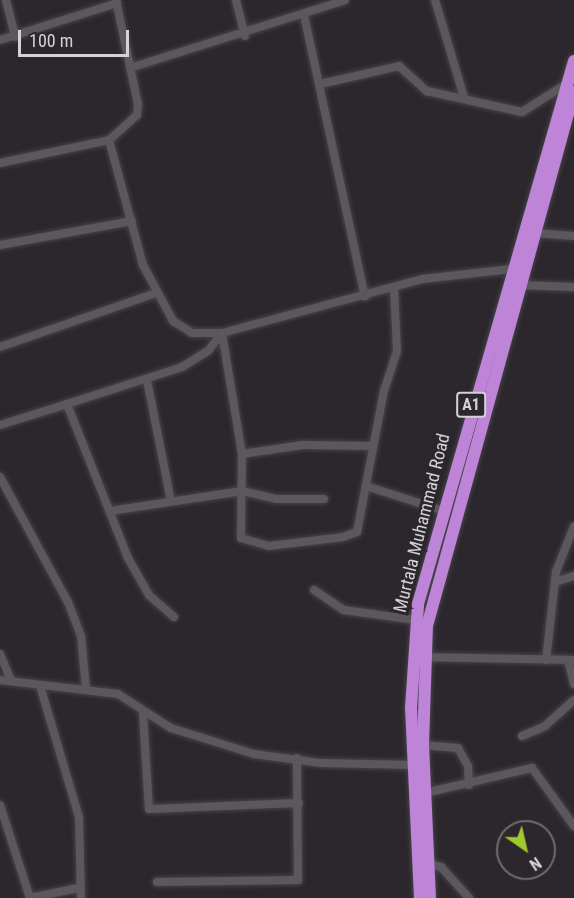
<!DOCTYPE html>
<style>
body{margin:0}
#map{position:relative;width:574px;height:898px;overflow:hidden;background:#2b272d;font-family:"Roboto Condensed",sans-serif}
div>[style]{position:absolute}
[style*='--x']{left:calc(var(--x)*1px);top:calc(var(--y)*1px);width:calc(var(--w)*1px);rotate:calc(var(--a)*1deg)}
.roads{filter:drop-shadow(0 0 2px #464248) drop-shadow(0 0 2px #464248)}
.minor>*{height:8px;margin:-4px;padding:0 4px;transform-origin:4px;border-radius:4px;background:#5b575d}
.highway>*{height:12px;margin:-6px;padding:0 6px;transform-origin:6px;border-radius:6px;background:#bd84d7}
span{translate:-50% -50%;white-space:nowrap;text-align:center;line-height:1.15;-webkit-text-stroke:6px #2b272d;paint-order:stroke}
.shield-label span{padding:2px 4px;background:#2b272d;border:2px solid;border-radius:4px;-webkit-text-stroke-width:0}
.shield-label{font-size:16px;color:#d5d2d6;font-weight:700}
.street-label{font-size:18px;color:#d5d2d6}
.north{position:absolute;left:496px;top:820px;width:60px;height:60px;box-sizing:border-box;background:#2b272d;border:2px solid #6f6b71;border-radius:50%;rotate:146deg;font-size:16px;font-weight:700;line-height:24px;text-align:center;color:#d5d2d6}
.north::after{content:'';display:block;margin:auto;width:21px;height:27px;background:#a1c92a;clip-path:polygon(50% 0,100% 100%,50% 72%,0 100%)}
.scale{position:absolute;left:18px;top:30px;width:111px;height:27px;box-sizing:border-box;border:3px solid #d5d2d6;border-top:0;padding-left:8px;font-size:18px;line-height:21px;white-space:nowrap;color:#d5d2d6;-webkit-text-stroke:4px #2b272d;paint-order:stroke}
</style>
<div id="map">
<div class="roads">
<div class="minor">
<div style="--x:6;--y:0;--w:38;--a:76"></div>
<div style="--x:116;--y:0;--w:106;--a:78.1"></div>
<div style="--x:138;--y:104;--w:11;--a:95"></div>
<div style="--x:137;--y:115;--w:38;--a:138"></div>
<div style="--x:109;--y:140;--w:130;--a:74.8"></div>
<div style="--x:143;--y:265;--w:64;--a:61.8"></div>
<div style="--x:173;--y:321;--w:22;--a:32"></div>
<div style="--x:192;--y:333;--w:30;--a:0"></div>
<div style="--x:222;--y:333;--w:207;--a:-15.1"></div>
<div style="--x:422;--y:279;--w:90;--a:-6.4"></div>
<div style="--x:236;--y:0;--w:37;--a:76"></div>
<div style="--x:435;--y:0;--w:101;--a:73.4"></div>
<div style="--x:304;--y:15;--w:288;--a:77.8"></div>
<div style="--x:0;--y:40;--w:123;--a:-17.5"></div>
<div style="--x:133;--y:67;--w:222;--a:-17.5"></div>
<div style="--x:320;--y:84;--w:81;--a:-12.8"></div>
<div style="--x:399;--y:66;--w:38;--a:42"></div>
<div style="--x:427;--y:91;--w:97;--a:12.5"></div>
<div style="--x:522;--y:112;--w:54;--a:-32.2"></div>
<div style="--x:0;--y:163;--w:111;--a:-11.9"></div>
<div style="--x:534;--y:233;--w:40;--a:4.3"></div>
<div style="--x:0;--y:245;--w:134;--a:-10.3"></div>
<div style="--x:519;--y:285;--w:55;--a:2.1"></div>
<div style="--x:222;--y:333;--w:123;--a:80.6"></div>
<div style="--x:242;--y:454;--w:84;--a:90.7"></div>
<div style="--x:241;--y:538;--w:29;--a:16"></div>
<div style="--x:269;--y:546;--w:75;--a:-6.9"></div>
<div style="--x:343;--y:537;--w:15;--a:-20"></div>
<div style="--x:357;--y:532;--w:144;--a:-79.2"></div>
<div style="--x:384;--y:391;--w:42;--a:-72"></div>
<div style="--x:397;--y:351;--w:63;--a:-92.7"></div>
<div style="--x:0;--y:347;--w:165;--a:-19.1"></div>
<div style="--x:147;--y:380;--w:123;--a:78.8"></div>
<div style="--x:0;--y:425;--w:70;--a:-17.4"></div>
<div style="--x:242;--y:454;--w:61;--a:-8.5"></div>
<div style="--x:302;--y:445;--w:70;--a:0.8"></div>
<div style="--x:0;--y:477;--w:142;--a:61.5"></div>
<div style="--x:68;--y:602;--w:36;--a:69"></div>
<div style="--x:81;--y:636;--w:52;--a:84.5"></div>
<div style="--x:369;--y:487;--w:79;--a:17.7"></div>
<div style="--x:110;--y:511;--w:134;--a:-8.6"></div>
<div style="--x:242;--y:491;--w:35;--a:13"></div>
<div style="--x:276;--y:499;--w:48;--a:0"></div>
<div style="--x:555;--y:582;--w:20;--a:-18"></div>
<div style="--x:314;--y:590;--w:36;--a:34"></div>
<div style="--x:344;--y:610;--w:72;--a:8"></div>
<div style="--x:174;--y:617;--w:33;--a:-139"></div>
<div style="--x:149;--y:595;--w:43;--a:-119.6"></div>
<div style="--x:128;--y:558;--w:166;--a:-111.6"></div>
<div style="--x:67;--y:404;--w:121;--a:-17.8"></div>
<div style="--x:182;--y:367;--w:31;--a:-32"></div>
<div style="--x:208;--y:351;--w:23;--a:-52"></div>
<div style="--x:0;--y:654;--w:28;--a:67"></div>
<div style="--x:422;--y:657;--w:152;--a:1.1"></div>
<div style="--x:546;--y:660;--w:89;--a:-83.5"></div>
<div style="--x:556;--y:572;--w:49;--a:-68.6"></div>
<div style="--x:568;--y:660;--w:25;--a:76"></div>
<div style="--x:0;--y:680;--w:119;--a:6.8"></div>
<div style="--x:118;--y:694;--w:63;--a:32.7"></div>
<div style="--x:171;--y:728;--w:87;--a:17.4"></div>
<div style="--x:254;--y:754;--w:68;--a:7.7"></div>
<div style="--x:321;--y:763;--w:93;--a:1.2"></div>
<div style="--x:41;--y:689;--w:134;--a:73.5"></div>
<div style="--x:79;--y:817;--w:81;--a:88.6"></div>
<div style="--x:143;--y:714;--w:95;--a:86.4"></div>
<div style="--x:149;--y:809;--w:150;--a:-2.3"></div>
<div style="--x:522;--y:736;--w:25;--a:-23"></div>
<div style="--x:545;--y:726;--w:39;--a:-42"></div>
<div style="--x:423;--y:745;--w:35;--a:5"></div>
<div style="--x:458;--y:748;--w:21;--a:61"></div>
<div style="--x:468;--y:766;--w:19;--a:87"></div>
<div style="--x:425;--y:793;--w:110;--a:-13.2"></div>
<div style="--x:532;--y:768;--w:72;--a:54.1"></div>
<div style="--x:0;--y:805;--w:98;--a:72.1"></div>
<div style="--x:30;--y:898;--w:49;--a:-11.8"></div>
<div style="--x:428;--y:863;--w:14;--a:17"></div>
<div style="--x:441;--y:867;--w:42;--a:47.9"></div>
<div style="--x:157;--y:882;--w:141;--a:-0.8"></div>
<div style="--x:298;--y:880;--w:122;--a:-90.5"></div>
</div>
<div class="highway">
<div style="--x:420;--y:898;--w:190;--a:-92.7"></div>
<div style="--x:411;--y:708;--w:104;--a:-86.1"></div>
<div style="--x:418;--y:604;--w:565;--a:-73.97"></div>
<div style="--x:430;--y:898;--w:153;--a:-92.6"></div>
<div style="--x:423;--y:745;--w:119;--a:-88.1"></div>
<div style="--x:427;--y:626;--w:554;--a:-74.61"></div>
</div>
</div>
<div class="shield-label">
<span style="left:471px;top:405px">A1</span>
</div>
<div class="street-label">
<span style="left:422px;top:523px;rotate:-76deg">Murtala Muhammad Road</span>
</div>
<div class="north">N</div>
<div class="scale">100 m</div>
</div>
